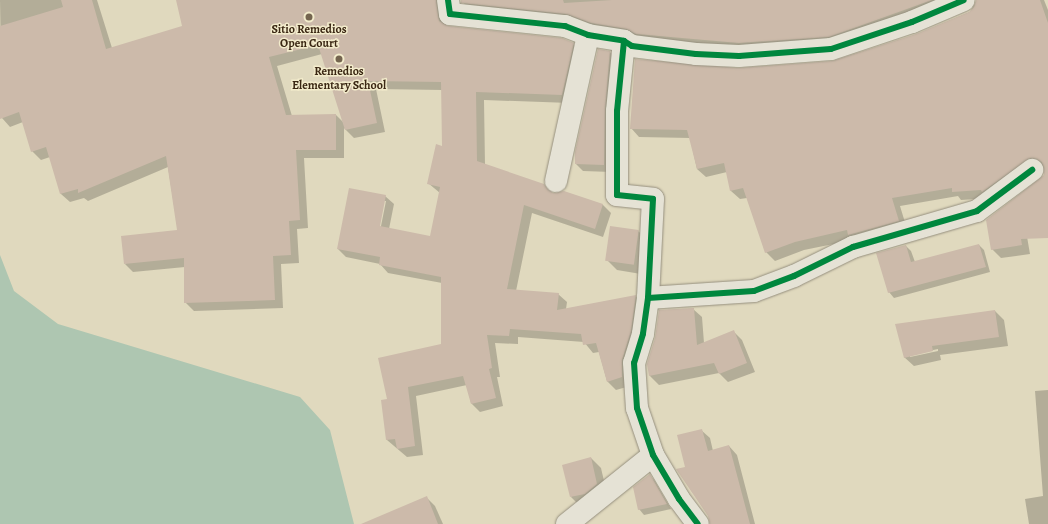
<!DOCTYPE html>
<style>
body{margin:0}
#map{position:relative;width:1048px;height:524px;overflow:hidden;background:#e0d9be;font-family:Alegreya,serif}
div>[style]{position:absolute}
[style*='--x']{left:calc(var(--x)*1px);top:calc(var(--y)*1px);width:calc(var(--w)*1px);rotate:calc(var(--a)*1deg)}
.water>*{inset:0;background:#aec6b1}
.shadow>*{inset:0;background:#0003}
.building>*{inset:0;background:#ccbaaa;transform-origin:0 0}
.roads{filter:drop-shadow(0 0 1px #958f7e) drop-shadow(0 0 1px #958f7e)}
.minor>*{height:22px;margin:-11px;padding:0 11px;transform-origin:11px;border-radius:11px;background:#e5e2d5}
.cycleway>*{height:6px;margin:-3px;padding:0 3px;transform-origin:3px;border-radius:3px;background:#00873e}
.dots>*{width:11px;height:11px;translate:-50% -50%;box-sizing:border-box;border:2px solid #f3eccc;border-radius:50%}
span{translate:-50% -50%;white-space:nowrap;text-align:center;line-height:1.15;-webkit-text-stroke:3px #f3eccc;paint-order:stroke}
.poi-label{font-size:12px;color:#3a2713;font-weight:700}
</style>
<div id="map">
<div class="water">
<div style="clip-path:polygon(0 255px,14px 291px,58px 324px,300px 397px,330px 430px,354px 524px,0 524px)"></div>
</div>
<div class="shadow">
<div style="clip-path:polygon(evenodd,0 0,97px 0,112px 48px,201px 107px,177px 0,449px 0,444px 10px,446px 26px,573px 44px,582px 52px,570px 103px,484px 100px,485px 165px,553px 194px,564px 192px,603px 205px,611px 213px,603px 237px,532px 213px,516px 291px,558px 294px,567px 302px,566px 309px,635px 296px,644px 304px,630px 386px,616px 390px,607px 381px,599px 352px,593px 353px,584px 342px,518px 337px,518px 344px,495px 343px,500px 377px,497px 377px,503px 406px,480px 412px,471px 403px,467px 385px,416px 396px,423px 455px,407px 457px,387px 440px,383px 401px,388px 400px,442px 345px,442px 283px,388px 273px,380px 264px,346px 257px,338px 249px,385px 196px,394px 204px,389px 229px,431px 237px,440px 193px,428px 183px,443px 147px,442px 90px,376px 89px,385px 132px,354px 138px,344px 128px,344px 158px,304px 158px,308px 228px,297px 229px,299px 263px,281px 264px,283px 308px,194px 311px,185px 302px,185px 267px,133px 272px,125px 264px,178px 231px,168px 167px,88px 201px,84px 198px,70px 202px,61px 194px,50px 157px,41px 160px,32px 151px,23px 122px,10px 127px,2px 118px,0 0,322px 54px,344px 123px,336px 115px,292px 116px,277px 66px,322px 54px,0 0,384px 201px,386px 201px,380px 231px,378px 231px,384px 201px)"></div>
<div style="clip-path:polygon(461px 0,960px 0,837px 45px,748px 52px,646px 42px,471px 11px)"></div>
<div style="clip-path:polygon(977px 0,1044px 0,1048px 10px,1048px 224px,1025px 225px,1030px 254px,1001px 258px,992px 249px,1044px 176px,1044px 167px,1040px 166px,989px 198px,961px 200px,958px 196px,900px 206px,907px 229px,804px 250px,775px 261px,766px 252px,747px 198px,740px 199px,731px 191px,727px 172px,706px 177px,697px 169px,690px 138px,639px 137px,631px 128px,738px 69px,835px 62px,916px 35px,970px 12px)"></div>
<div style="clip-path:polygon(598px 50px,610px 52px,617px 60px,611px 172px,583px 171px,576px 164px)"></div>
<div style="clip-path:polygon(638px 231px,649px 241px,647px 275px,617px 270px,607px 260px)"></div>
<div style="clip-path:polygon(979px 245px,984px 250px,990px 272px,894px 298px,889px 292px,906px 246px,911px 251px,915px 262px)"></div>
<div style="clip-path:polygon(693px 309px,702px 317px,704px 343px,734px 332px,742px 340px,755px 372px,728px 382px,719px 373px,659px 385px,650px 376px,648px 365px)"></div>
<div style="clip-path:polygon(evenodd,995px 311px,1004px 320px,1008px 346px,940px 355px,941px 360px,914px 366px,904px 357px,995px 311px,938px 349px,938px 351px,910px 357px,910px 355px,938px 349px)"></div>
<div style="clip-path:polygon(1048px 390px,1048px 524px,1029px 524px,1025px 499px,1043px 496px,1035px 391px)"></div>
<div style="clip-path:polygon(701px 430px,710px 438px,713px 451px,729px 446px,737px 455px,755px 524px,710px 524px,709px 516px,687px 468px)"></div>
<div style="clip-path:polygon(591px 458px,601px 468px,607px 494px,581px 507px,571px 497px)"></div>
<div style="clip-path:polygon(649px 475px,654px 480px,671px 509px,644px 515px,639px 509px)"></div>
<div style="clip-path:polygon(426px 497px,435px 506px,443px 524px,397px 524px)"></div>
</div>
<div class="building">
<div style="clip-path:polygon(61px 0,92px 0,106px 49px,182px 26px,176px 0,436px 0,439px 21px,448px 26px,562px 38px,574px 43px,562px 95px,476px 92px,477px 161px,544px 184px,553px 193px,564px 191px,603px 204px,595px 229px,524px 205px,507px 289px,559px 293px,557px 310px,636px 295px,631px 331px,622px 360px,622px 377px,607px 382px,596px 343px,583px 345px,581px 334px,510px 329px,509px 336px,487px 335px,492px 368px,489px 369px,496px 398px,471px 404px,463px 376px,408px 387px,415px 446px,397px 449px,395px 439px,386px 440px,381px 400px,387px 399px,378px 358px,441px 344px,441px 277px,379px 265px,380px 257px,337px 249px,349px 188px,386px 195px,380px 226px,430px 236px,440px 187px,427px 184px,436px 144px,442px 146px,441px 82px,368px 81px,377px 123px,345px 130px,318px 45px,269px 57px,286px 115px,336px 114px,336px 150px,296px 150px,300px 220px,289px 221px,291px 255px,273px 256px,275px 300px,184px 303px,184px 258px,124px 264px,121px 236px,177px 230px,166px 156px,78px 193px,78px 189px,60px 194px,46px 147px,31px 152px,19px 112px,0 119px,0 26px,63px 7px)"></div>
<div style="clip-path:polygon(461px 0,563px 0,564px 3px,612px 0,932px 0,829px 37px,739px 43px,636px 34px,626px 29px,591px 23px,566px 14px,461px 3px)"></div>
<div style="clip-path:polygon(976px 0,1040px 0,1048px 23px,1048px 238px,1021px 239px,1022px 245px,991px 250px,986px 220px,1044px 175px,1042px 162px,1031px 158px,982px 192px,981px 190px,952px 192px,952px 188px,892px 198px,899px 221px,848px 235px,847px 230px,795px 242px,765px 253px,743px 188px,730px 191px,724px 163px,697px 169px,687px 130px,630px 129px,635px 59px,738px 68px,832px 61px,916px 34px,969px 12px,974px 7px)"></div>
<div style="clip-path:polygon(598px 49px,610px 51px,605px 110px,604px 165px,575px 164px,575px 152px)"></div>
<div style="left:610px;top:226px;width:29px;height:35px;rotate:8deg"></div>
<div style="clip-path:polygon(979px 244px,986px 267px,888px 293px,876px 253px,906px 245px,911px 262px)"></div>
<div style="clip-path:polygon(694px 308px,697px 345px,734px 330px,747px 363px,719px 374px,714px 363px,649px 376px,647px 364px,655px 338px,659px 310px)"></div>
<div style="clip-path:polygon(995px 310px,999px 337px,932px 346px,933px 351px,904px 358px,895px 324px)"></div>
<div style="clip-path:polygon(702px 429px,708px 451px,729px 445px,750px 524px,710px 524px,708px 516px,676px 469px,685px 467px,677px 435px)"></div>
<div style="clip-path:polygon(591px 457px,597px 484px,585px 494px,570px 497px,562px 465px)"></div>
<div style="clip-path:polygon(650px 474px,667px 504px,638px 510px,633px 487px)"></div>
<div style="clip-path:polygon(427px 496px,438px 524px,361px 524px)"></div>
</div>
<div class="roads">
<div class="minor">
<div style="--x:448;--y:0;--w:14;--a:82"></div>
<div style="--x:450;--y:14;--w:116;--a:6"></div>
<div style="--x:565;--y:26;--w:25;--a:21"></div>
<div style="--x:588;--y:35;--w:36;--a:9"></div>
<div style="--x:624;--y:41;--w:70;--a:95.7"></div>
<div style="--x:617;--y:111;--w:84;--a:90"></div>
<div style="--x:617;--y:195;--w:36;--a:6"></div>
<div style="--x:653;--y:199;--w:99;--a:92.9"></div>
<div style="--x:648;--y:298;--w:36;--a:98"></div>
<div style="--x:643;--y:334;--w:30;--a:107"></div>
<div style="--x:634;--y:363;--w:45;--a:86.2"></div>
<div style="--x:637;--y:408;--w:50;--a:71.2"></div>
<div style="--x:653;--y:455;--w:51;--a:59.4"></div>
<div style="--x:679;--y:499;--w:31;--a:53"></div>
<div style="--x:624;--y:41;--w:9;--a:32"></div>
<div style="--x:632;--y:46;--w:64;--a:7.1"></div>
<div style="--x:696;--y:54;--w:43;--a:2.7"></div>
<div style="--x:739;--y:56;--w:92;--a:-4.4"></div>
<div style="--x:831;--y:49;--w:85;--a:-18.4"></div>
<div style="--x:912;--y:22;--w:56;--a:-22.9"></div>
<div style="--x:556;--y:181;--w:149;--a:-77.6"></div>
<div style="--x:648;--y:298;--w:106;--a:-3.8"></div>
<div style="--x:754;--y:291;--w:43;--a:-20.6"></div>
<div style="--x:794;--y:276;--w:66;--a:-26.2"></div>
<div style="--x:853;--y:247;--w:129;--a:-16.2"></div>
<div style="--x:977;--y:211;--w:69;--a:-36.7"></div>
<div style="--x:567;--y:524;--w:110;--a:-38.7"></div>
</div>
</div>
<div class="cycleway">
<div style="--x:448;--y:0;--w:14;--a:82"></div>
<div style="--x:450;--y:14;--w:116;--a:6"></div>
<div style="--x:565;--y:26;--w:25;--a:21"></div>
<div style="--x:588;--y:35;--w:36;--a:9"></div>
<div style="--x:624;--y:41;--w:70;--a:95.7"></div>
<div style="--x:617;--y:111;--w:84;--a:90"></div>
<div style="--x:617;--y:195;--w:36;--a:6"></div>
<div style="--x:653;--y:199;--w:99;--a:92.9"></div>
<div style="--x:648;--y:298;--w:36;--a:98"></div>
<div style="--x:643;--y:334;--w:30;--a:107"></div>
<div style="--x:634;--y:363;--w:45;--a:86.2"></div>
<div style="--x:637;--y:408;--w:50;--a:71.2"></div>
<div style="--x:653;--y:455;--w:51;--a:59.4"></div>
<div style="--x:679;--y:499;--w:31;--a:53"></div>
<div style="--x:624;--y:41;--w:9;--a:32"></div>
<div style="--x:632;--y:46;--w:64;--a:7.1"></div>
<div style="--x:696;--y:54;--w:43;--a:2.7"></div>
<div style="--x:739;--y:56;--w:92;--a:-4.4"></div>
<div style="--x:831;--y:49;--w:85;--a:-18.4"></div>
<div style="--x:912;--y:22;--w:56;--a:-22.9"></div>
<div style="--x:648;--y:298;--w:106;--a:-3.8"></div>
<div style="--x:754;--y:291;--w:43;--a:-20.6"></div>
<div style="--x:794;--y:276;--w:66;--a:-26.2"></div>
<div style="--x:853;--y:247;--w:129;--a:-16.2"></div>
<div style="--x:977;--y:211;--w:69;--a:-36.7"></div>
</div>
<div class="dots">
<div style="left:309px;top:17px;background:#74654f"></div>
<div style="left:339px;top:59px;background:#74654f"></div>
</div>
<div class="poi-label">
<span style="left:309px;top:37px">Sitio Remedios<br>Open Court</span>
<span style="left:339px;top:79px">Remedios<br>Elementary School</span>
</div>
</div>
